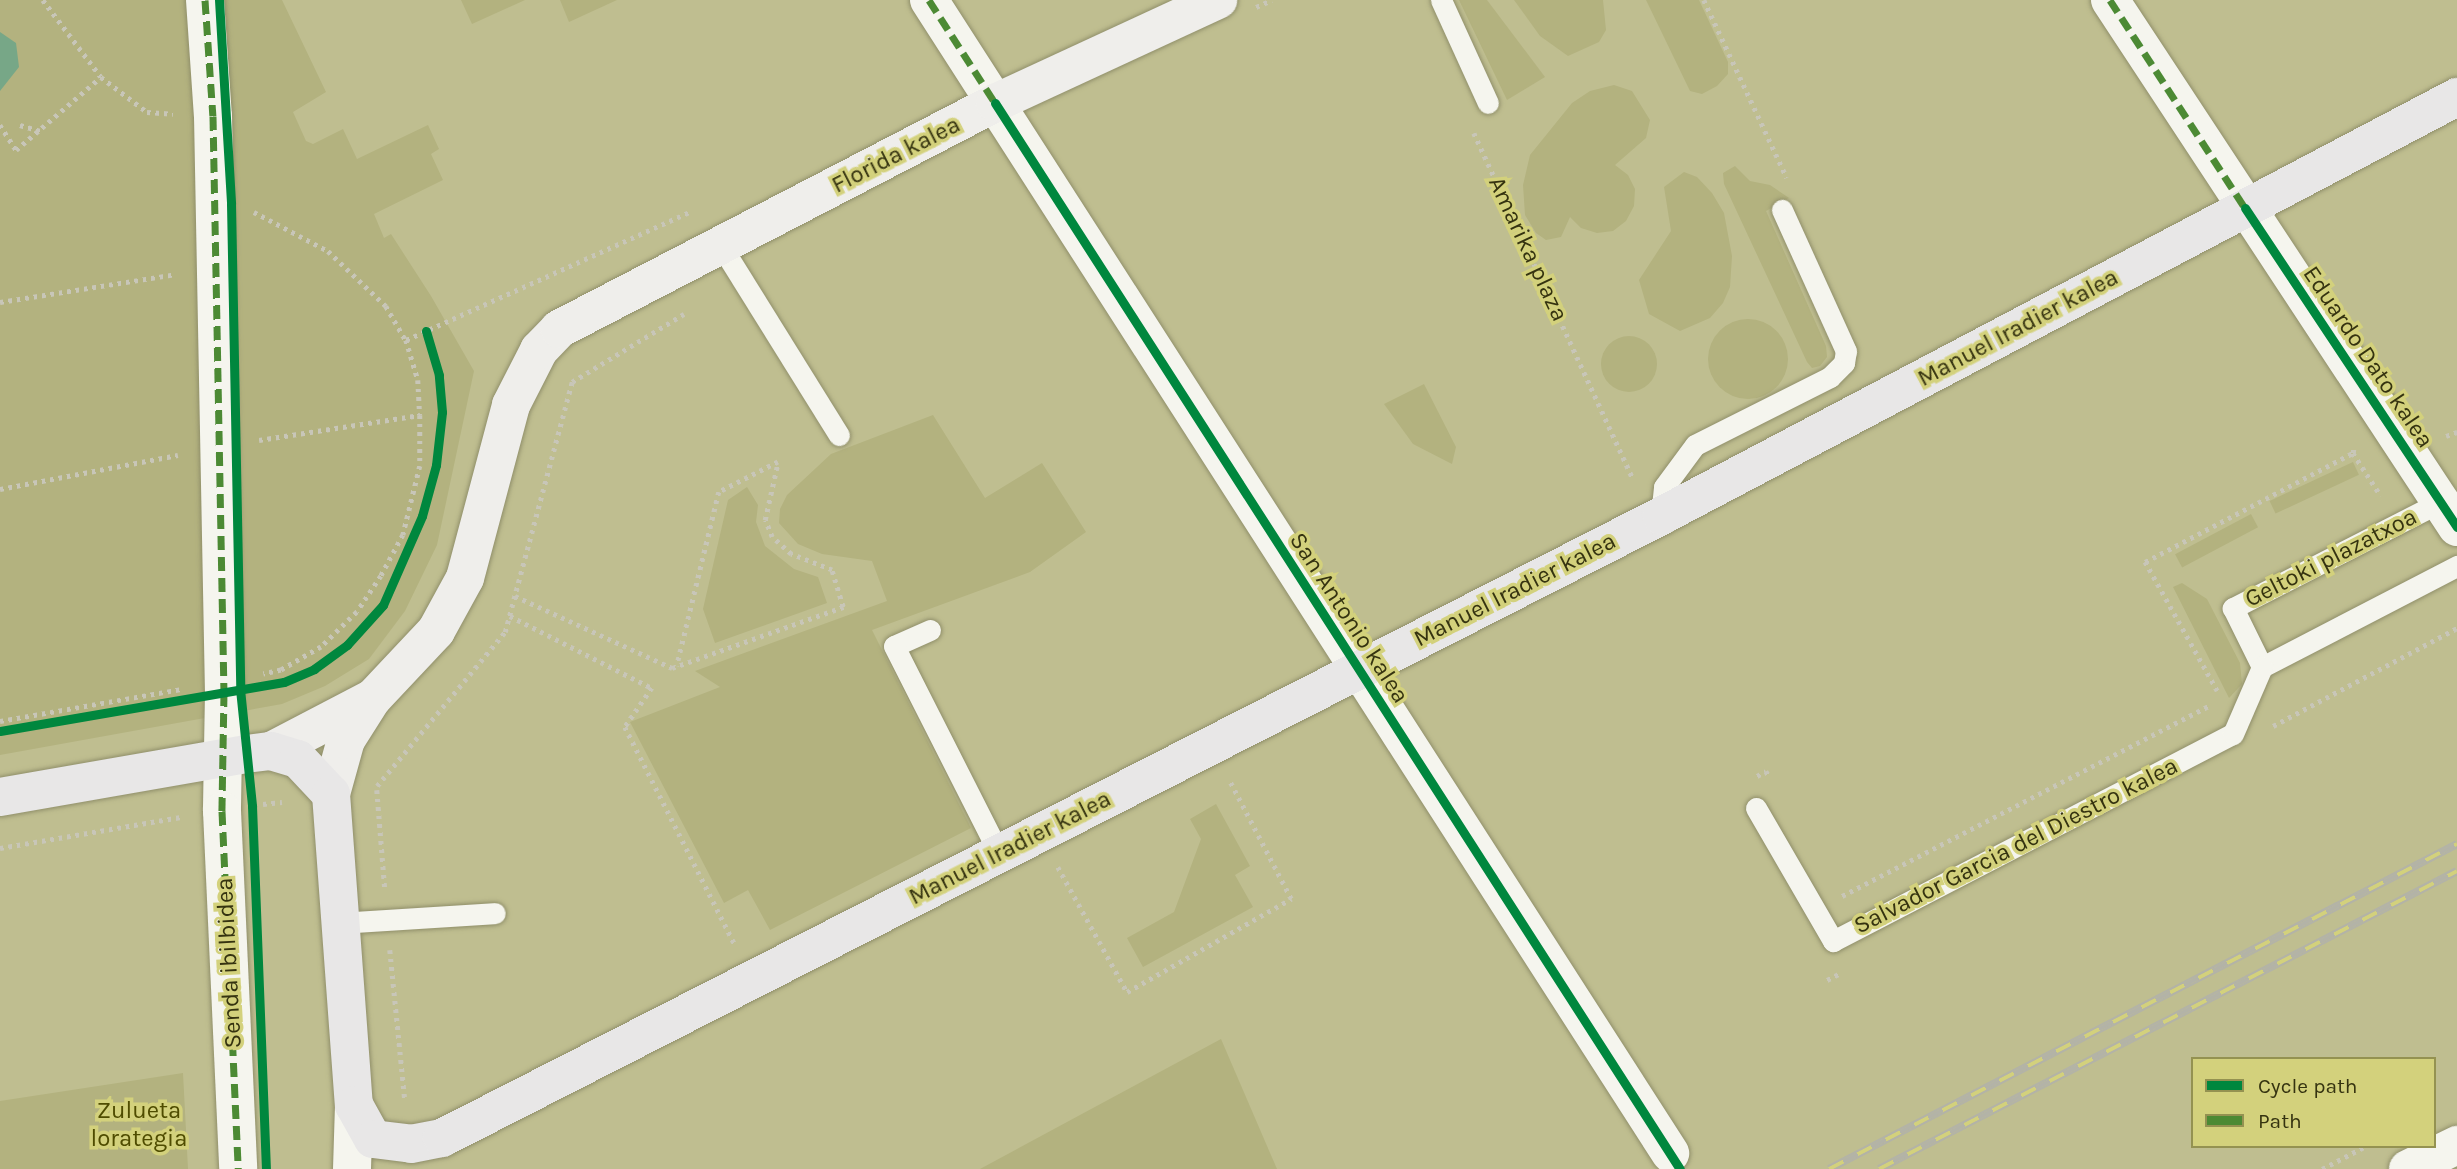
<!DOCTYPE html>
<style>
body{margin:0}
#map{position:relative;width:2457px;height:1169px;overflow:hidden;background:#bfbe90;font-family:Karla,sans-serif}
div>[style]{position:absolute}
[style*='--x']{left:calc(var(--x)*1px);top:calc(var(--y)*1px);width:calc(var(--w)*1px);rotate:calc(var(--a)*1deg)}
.green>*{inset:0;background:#b3b27f;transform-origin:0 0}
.round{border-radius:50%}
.water>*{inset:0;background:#77a787}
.path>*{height:4.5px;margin-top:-2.25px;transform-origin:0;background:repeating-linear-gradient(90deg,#c8c6b8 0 3.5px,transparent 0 8.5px)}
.roads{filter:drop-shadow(0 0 2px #908f6a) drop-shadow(0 0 2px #908f6a)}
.lane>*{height:21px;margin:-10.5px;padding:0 10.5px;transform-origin:10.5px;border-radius:10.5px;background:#f5f5ee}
.street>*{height:38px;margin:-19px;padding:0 19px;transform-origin:19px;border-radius:19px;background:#f5f5ee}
.secondary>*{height:38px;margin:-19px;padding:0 19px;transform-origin:19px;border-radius:19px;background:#efeeeb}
.primary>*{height:38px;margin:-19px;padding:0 19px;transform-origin:19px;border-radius:19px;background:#e8e7e7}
.rail>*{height:8px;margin-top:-4px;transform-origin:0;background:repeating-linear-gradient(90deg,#d3d17c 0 16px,#b3b3a7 0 32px);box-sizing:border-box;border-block:2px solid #b3b3a7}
.quiet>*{height:7px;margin-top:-3.5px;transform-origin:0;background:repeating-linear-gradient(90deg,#4c8a34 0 14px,transparent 0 21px)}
.cycleway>*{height:9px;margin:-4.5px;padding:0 4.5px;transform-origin:4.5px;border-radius:4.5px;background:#00873e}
span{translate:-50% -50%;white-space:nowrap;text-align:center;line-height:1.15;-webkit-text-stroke:7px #d3d17c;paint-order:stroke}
.street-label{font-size:24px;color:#353310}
.park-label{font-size:24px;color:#4f4c00}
.legend{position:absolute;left:2191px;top:1057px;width:245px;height:91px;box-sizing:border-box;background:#d3d17c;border:2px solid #949251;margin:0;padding:9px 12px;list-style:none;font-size:21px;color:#353310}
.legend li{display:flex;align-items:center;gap:14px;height:35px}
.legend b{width:35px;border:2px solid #949251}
</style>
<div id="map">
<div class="green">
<div style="clip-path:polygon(0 0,282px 0,326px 92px,293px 112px,306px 141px,313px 144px,343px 129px,357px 159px,428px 125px,439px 149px,431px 154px,443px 180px,374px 214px,384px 238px,391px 234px,431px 296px,474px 371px,437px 545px,405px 611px,369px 659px,325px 686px,282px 704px,0 755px)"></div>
<div style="clip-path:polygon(461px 0,525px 0,472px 24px)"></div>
<div style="clip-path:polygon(560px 0,617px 0,569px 22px)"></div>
<div style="clip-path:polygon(1459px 0,1487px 0,1545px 77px,1507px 100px)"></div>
<div style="clip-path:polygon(1514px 0,1603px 0,1606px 30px,1599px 42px,1568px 56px,1540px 36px)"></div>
<div style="clip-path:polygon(1646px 0,1699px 0,1728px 62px,1728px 74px,1717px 86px,1702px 94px,1690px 91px)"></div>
<div style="clip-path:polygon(1614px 85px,1632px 91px,1650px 120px,1646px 138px,1615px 165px,1628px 175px,1635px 189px,1634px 206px,1626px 221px,1613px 231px,1597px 233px,1581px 228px,1570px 217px,1561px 237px,1546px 240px,1536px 233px,1525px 215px,1523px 185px,1530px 155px,1572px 103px,1590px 91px)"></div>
<div style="clip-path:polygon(1735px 166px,1750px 181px,1770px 185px,1789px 198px,1766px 211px,1826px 346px,1827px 357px,1820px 366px,1812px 368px,1807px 362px,1724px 184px,1723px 173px)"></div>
<div style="clip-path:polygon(1684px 172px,1697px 177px,1712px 193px,1724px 213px,1732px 256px,1730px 287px,1723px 303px,1710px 318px,1680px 331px,1649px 314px,1639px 280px,1671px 231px,1664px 187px)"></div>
<div class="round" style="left:1708px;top:319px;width:80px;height:80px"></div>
<div class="round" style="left:1601px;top:336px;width:56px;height:56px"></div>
<div style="clip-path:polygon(1424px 384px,1456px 447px,1452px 464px,1413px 444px,1384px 404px)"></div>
<div style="clip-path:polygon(933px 415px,985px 498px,1042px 463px,1086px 532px,1030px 572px,872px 630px,971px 828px,770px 930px,748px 890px,724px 903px,630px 722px,720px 687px,695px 671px,887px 601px,872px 561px,822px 554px,798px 544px,779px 523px,780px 509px,787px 495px,831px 454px)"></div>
<div style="left:2353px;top:462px;width:14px;height:92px;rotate:65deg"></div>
<div style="clip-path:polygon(747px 487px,758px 505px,756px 522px,765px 546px,794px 569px,818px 577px,827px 603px,715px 643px,703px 609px,728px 500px)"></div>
<div style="left:2251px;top:514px;width:15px;height:86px;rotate:62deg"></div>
<div style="clip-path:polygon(2182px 583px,2207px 599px,2240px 663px,2242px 684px,2229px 698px,2173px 587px)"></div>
<div style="clip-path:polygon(1216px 804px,1250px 866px,1235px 875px,1253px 907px,1143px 967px,1127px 938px,1174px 912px,1201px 839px,1190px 819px)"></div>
<div style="clip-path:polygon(1221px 1039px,1277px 1169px,980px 1169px)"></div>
<div style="clip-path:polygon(183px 1073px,188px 1169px,0 1169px,0 1101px)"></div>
</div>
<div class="water">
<div style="clip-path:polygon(0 32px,16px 43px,19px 67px,0 91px)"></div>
</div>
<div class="path">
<div style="--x:43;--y:0;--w:96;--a:53"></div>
<div style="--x:101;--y:77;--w:58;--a:37.3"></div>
<div style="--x:147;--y:112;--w:26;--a:4"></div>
<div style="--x:1704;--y:0;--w:196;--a:65"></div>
<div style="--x:1256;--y:7;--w:17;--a:-24"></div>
<div style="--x:0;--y:125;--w:30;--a:57"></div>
<div style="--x:16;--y:150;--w:112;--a:-40.7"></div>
<div style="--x:20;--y:125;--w:22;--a:16"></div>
<div style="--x:1474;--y:133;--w:380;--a:65.3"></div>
<div style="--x:254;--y:212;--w:84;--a:27.8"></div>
<div style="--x:328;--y:251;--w:80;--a:43.5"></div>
<div style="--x:386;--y:306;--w:39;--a:60"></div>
<div style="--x:406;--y:340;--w:42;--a:73.3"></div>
<div style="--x:418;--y:380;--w:35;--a:87"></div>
<div style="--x:420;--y:415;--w:51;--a:90"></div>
<div style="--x:420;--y:466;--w:71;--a:103.8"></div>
<div style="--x:403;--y:535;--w:47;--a:118.2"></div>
<div style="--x:381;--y:576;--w:43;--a:123.7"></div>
<div style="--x:357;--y:612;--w:50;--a:135.8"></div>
<div style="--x:321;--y:647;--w:46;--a:150.1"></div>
<div style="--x:281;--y:670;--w:18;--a:167"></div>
<div style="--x:0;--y:302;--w:178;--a:-9"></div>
<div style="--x:406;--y:340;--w:311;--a:-24.3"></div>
<div style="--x:2446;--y:436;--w:12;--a:-20"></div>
<div style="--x:259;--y:440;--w:163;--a:-8.8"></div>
<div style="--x:2353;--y:453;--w:51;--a:56.9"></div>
<div style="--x:0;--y:489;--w:181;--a:-10.8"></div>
<div style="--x:515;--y:596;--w:173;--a:24.6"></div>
<div style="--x:672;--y:668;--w:182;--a:-19.6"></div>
<div style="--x:843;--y:607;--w:39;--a:-107"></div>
<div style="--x:832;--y:570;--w:44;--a:-158.7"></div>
<div style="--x:791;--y:554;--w:25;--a:-138"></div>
<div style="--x:772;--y:537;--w:18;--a:-112"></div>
<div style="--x:765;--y:520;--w:59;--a:-77.4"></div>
<div style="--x:778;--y:462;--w:66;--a:153"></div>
<div style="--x:719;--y:492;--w:179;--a:103.6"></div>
<div style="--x:510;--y:616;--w:159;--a:26.9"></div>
<div style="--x:652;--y:688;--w:47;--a:124.7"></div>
<div style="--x:625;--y:727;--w:244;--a:63.2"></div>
<div style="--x:2217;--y:691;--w:148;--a:-119.2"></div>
<div style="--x:2145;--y:562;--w:235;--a:-27.7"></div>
<div style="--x:2353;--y:453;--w:8;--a:-83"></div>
<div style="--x:0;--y:721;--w:185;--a:-10"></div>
<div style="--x:2273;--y:726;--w:208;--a:-28"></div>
<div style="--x:1757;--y:776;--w:10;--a:-29"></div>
<div style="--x:1766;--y:771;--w:8;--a:60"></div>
<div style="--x:377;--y:786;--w:200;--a:-50.3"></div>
<div style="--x:505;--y:632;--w:259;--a:-75"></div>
<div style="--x:572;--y:382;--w:131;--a:-31.3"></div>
<div style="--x:377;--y:790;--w:99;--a:85.4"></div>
<div style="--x:263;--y:804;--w:19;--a:-6"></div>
<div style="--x:0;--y:848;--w:185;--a:-9.7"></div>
<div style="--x:1058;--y:867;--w:143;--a:61.1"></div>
<div style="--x:1127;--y:992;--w:189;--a:-29.6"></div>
<div style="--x:1291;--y:899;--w:132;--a:-117.5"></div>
<div style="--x:1842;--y:896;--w:415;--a:-27.4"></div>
<div style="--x:390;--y:950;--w:151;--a:84.3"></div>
<div style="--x:1827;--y:980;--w:13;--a:-27"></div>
<div style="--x:2322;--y:1169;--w:50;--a:-27.6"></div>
</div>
<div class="roads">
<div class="lane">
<div style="--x:1441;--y:0;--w:113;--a:65.5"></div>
<div style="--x:720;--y:244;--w:225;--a:58.1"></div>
<div style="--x:2448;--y:498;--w:242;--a:152.9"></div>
<div style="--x:2233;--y:608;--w:66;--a:63.8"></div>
<div style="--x:2262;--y:667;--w:220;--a:-27.4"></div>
<div style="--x:1661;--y:516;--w:29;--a:-84"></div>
<div style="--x:1664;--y:487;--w:52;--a:-53.6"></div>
<div style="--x:1695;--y:445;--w:151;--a:-26.7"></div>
<div style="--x:1830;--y:377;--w:20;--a:-45"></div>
<div style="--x:1844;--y:363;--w:12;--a:-81"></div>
<div style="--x:1846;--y:351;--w:155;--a:-114.4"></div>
<div style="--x:930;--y:630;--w:39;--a:156"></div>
<div style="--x:894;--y:646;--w:232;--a:63.1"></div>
<div style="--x:1756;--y:808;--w:154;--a:59.9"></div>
<div style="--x:1833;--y:941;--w:450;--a:-27.4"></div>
<div style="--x:2233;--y:734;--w:73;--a:-66.6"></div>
<div style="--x:337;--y:923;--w:158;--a:-3.6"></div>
</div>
<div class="street">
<div style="--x:205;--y:0;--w:116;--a:86.1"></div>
<div style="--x:213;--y:116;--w:576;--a:88.91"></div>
<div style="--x:224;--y:692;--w:119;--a:91"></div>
<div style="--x:222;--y:811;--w:358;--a:87.4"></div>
<div style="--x:929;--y:0;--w:1371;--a:57.27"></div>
<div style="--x:2110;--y:0;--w:631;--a:56.64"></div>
<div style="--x:352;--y:1169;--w:64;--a:-88.2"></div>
<div style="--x:2408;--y:1169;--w:55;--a:-26.1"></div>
</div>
<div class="secondary">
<div style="--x:271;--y:751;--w:115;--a:-27.5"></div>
<div style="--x:373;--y:698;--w:92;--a:-46.8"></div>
<div style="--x:436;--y:631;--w:60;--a:-61.3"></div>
<div style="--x:465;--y:578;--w:179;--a:-75.1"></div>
<div style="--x:511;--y:405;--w:62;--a:-63"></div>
<div style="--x:539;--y:350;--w:29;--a:-46"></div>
<div style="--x:559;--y:329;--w:491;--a:-27.4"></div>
<div style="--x:995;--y:103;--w:246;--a:-24.8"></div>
<div style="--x:331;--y:794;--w:56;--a:-74.5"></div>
<div style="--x:346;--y:740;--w:49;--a:-57.6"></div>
</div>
<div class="primary">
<div style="--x:0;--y:797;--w:250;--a:-9.9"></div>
<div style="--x:246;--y:754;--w:25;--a:-7"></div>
<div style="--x:271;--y:751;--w:28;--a:17"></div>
<div style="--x:298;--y:759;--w:48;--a:46.7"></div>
<div style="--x:331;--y:794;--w:312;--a:85.8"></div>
<div style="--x:354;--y:1105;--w:39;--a:61"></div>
<div style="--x:373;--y:1139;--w:38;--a:7"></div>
<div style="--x:411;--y:1144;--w:32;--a:-11"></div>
<div style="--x:442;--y:1138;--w:1369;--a:-27.03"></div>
<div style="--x:1661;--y:516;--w:900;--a:-27.76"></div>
</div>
</div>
<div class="rail">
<div style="--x:1829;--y:1169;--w:707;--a:-27.36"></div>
<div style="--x:1879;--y:1169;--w:650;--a:-27.27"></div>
</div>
<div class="quiet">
<div style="--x:205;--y:0;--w:116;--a:86.1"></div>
<div style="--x:213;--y:116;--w:576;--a:88.91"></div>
<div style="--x:224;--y:692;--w:119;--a:91"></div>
<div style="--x:222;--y:811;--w:358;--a:87.4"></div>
<div style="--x:929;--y:0;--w:122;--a:57.3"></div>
<div style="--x:2110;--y:0;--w:248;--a:57"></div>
</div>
<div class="cycleway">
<div style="--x:219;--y:0;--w:204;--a:86.6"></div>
<div style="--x:231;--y:204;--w:485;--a:88.9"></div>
<div style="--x:240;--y:689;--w:118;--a:84.1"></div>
<div style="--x:252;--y:806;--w:363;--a:87.8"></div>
<div style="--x:995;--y:103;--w:1267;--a:57.28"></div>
<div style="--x:2245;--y:208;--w:383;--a:56.4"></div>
<div style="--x:0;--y:731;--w:288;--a:-9.8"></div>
<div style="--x:284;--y:682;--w:33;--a:-23"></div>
<div style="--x:314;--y:669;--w:41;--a:-36"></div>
<div style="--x:347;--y:645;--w:54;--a:-48"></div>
<div style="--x:383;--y:605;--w:97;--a:-66.3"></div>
<div style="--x:422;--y:516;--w:53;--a:-74.6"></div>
<div style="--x:436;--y:465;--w:53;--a:-83.5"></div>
<div style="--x:442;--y:412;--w:37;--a:-95"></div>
<div style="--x:439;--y:375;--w:46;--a:-106.5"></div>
</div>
<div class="street-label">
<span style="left:896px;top:155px;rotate:-27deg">Florida kalea</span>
<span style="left:1528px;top:249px;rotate:65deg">Amarika plaza</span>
<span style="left:2018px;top:328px;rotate:-28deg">Manuel Iradier kalea</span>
<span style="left:2368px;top:357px;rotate:56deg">Eduardo Dato kalea</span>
<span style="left:2331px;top:558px;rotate:-27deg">Geltoki plazatxoa</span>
<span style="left:1515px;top:590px;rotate:-27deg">Manuel Iradier kalea</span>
<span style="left:1349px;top:618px;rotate:57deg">San Antonio kalea</span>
<span style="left:2016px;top:846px;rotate:-27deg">Salvador Garcia del Diestro kalea</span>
<span style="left:1010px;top:848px;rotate:-27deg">Manuel Iradier kalea</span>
<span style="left:229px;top:963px;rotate:-93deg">Senda ibilbidea</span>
</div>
<div class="park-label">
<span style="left:139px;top:1125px">Zulueta<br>lorategia</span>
</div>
<ul class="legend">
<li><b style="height:9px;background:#00873e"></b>Cycle path</li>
<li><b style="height:9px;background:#4c8a34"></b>Path</li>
</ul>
</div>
